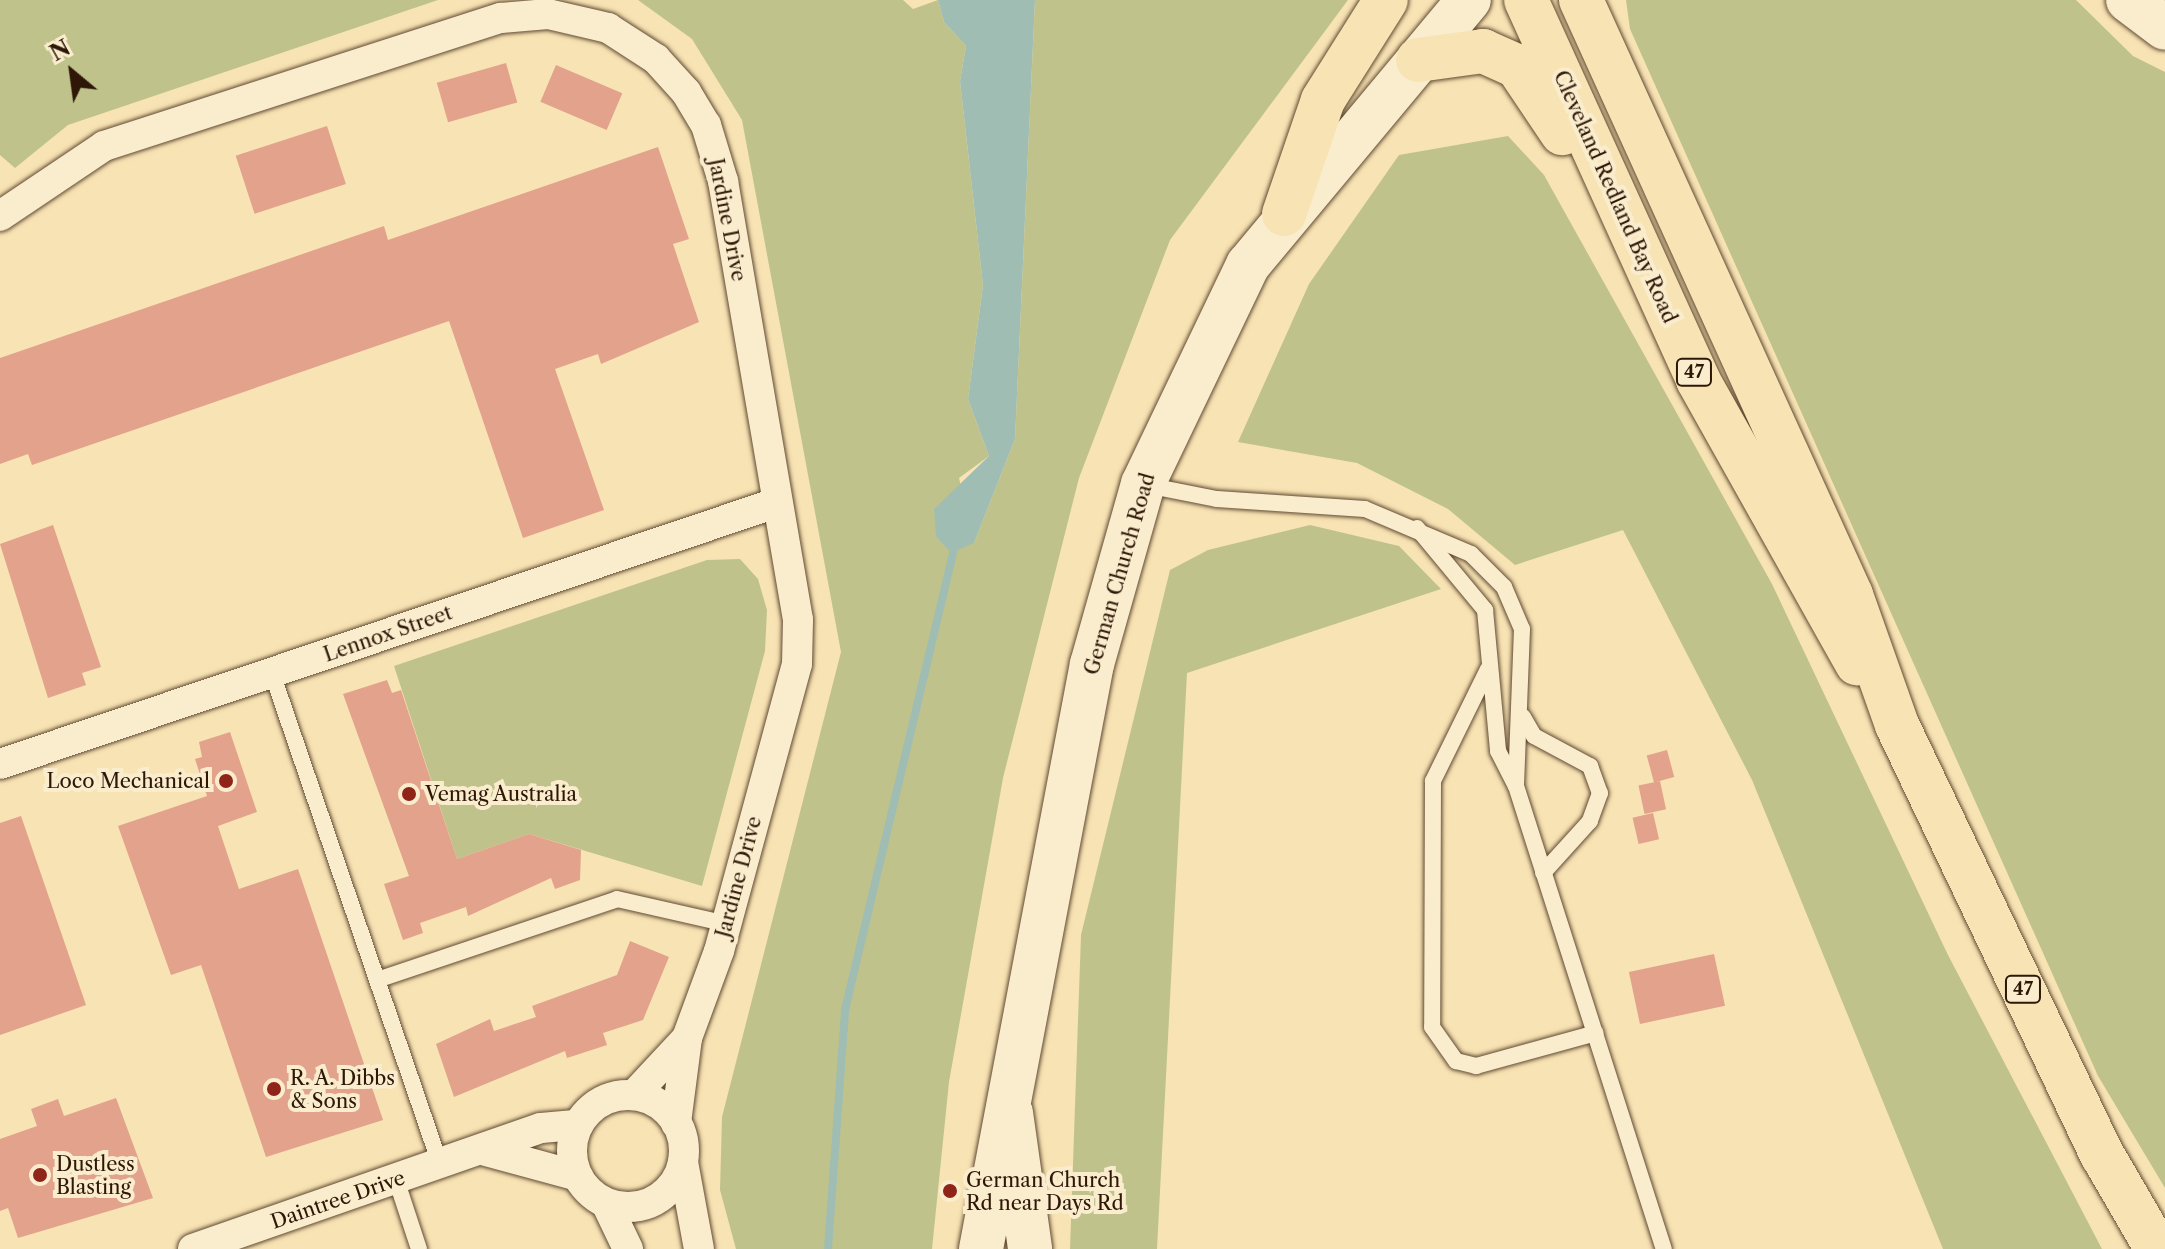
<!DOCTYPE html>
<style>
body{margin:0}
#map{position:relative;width:2165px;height:1249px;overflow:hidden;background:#f8e3b4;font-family:"Libre Caslon Text",serif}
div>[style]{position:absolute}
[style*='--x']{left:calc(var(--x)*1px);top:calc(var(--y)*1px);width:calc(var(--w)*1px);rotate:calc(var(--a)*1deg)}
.green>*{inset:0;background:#bfc38b}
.water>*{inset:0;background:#9fbdb3}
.stream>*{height:8px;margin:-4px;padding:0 4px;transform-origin:4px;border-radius:4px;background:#9fbdb3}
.building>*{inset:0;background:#e2a28c;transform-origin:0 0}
.roads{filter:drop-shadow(0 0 2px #604a32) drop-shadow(0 0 2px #604a32)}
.lane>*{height:16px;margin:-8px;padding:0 8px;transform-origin:8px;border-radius:8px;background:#faedce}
.street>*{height:30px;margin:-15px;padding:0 15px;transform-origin:15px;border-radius:15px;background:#faedce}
.street>.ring{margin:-15px;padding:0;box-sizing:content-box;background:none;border:30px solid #faedce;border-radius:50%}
.secondary>*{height:44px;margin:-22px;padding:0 22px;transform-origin:22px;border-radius:22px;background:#faedce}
.highway>*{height:44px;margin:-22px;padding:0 22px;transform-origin:22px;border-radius:22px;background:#f8e3b4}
.dots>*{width:22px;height:22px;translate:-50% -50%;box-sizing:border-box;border:4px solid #faedce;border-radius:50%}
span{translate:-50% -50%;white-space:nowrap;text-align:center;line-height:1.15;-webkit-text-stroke:8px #faedce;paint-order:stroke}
.shield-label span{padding:2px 6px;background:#faedce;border:2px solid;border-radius:6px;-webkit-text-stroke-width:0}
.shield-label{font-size:18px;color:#2e1707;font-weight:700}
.street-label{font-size:20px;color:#2e1707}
.poi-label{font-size:20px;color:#2e1707}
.right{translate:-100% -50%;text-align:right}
.left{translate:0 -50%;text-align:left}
.north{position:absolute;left:32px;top:32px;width:80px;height:80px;-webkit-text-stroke:6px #faedce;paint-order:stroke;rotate:331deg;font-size:22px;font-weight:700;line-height:32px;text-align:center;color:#2e1707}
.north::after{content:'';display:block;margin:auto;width:28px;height:36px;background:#2e1707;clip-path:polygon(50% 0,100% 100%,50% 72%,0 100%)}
</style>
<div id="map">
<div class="green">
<div style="clip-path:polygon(0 0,438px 0,68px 125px,15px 168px,0 155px)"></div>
<div style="clip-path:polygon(638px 0,903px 0,913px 9px,938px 0,944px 22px,966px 46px,960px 81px,983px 285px,968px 399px,989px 456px,959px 478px,974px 543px,1015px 439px,1035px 0,1348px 0,1170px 240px,1079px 478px,1003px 778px,949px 1082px,932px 1249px,736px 1249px,720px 1190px,722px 1117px,841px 652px,742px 120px,692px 39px)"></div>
<div style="clip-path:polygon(1626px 0,2076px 0,2133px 56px,2165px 72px,2165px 1188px,2098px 1076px,1630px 29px)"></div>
<div style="clip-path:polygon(1508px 136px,1544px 175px,1772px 584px,1948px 955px,2102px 1249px,1943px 1249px,1752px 780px,1623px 530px,1515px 565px,1448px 509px,1357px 463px,1238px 442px,1309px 284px,1399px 155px)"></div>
<div style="clip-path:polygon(1310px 525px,1399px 546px,1441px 589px,1187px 673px,1157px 1249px,1070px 1249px,1081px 935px,1170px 570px,1208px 550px)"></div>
<div style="clip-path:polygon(740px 559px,758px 579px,767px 610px,765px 651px,702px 886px,529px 834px,457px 859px,394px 666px,707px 560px)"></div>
</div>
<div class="water">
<div style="clip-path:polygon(938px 0,1035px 0,1015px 439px,974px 543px,951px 553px,936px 536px,934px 509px,989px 456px,968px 399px,983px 285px,960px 81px,966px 46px,944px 22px)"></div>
</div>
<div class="stream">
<div style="--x:828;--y:1249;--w:240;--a:-85.9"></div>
<div style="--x:845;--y:1010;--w:479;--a:-76.7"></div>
</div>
<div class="building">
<div style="left:506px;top:63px;width:41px;height:72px;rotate:74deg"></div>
<div style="left:556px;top:65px;width:72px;height:40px;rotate:23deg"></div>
<div style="left:327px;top:126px;width:61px;height:96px;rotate:72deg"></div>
<div style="clip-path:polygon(658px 147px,689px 239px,673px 244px,699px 322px,601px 364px,598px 354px,555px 369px,604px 510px,523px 538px,449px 321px,32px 465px,28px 454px,0 464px,0 358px,384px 226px,388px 240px)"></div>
<div style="clip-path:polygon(53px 525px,101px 667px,82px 673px,86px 685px,48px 698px,0 544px)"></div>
<div style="clip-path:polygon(387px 680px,392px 693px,401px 690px,457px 859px,529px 834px,581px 850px,580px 880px,555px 889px,551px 878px,468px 916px,466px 907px,420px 923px,423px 933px,403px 940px,384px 884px,409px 876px,343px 694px)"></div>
<div style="clip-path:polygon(230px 732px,257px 812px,218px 826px,239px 889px,298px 869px,383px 1120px,266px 1157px,201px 965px,171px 975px,118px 826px,207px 796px,195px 759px,202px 757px,199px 742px)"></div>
<div style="left:1667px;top:750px;width:28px;height:21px;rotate:75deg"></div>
<div style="left:1660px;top:781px;width:29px;height:22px;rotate:78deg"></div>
<div style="left:1653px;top:813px;width:27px;height:21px;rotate:77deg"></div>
<div style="clip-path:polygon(21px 816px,86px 1005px,0 1035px,0 823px)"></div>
<div style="clip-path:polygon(630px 941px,669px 957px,643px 1020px,603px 1033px,607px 1045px,567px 1058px,565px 1051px,454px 1097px,436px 1044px,490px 1019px,494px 1031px,536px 1017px,532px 1006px,617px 975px)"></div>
<div style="left:1714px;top:954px;width:53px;height:87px;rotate:78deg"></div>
<div style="clip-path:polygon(116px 1098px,153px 1198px,18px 1238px,8px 1208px,0 1211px,0 1139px,37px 1126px,31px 1109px,58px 1099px,64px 1116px)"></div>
</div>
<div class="roads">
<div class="lane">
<div style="--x:1146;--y:485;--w:72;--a:11.2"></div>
<div style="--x:1217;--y:499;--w:148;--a:3.9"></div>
<div style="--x:1365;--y:509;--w:115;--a:23"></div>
<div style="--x:1471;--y:554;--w:47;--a:45"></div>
<div style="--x:1504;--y:587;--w:46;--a:66.8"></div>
<div style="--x:1522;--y:629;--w:157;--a:92.2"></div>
<div style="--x:1417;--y:528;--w:107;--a:50.3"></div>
<div style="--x:1485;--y:610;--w:142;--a:84.7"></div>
<div style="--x:1498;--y:751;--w:39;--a:63"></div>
<div style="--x:1516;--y:786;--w:486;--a:72.3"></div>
<div style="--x:1488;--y:669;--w:125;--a:116.2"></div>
<div style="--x:1433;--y:781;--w:246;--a:90.2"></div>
<div style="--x:1432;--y:1027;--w:42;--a:54.8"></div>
<div style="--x:1456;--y:1061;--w:21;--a:14"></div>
<div style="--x:1476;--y:1066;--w:124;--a:-15.4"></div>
<div style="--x:272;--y:673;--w:519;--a:71.11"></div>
<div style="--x:1523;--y:717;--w:22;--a:60"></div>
<div style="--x:1534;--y:736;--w:64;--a:28.2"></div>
<div style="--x:1590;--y:766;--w:29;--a:70"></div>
<div style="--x:1600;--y:793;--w:30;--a:110"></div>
<div style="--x:1590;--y:821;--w:70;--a:132.1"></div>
<div style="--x:377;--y:980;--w:253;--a:-18.6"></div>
<div style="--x:617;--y:899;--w:113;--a:12.8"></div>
<div style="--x:396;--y:1179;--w:74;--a:71.8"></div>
</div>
<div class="street">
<div style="--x:0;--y:216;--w:125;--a:-33.9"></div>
<div style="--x:104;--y:146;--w:417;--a:-17.9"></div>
<div style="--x:501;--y:18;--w:47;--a:-4.9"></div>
<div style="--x:548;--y:14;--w:62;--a:13.1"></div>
<div style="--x:608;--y:28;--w:57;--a:32.9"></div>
<div style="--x:656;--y:59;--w:45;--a:47.7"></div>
<div style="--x:686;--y:92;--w:39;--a:59"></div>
<div style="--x:706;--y:125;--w:59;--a:73.1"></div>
<div style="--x:723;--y:181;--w:445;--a:80.3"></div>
<div style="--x:798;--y:620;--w:44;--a:91.3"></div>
<div style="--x:797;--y:664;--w:297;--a:105.2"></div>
<div style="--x:719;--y:951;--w:93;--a:110.2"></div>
<div style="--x:687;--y:1038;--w:86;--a:97.4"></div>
<div style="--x:0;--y:764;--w:819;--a:-18.59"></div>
<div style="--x:634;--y:1095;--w:78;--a:-47.1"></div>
<div class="ring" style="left:572px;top:1095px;width:82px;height:82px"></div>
<div style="--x:482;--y:1150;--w:99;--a:15.2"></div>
<div style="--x:683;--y:1162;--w:88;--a:79.6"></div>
<div style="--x:606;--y:1203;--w:51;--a:64.4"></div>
<div style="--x:193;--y:1249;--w:368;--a:-19.2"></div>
<div style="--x:541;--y:1128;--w:37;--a:-5"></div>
</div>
<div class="secondary">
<div style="--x:2128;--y:0;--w:46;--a:37.1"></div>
<div style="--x:1011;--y:1113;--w:137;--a:82"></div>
<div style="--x:981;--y:1249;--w:595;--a:-79.26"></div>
<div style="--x:1092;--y:664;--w:187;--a:-74.2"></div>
<div style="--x:1143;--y:484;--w:243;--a:-64.4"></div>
<div style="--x:1248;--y:265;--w:345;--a:-50.2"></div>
</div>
<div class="highway">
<div style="--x:1526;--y:0;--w:417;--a:65.6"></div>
<div style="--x:1698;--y:380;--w:325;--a:60.7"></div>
<div style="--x:1581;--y:0;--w:653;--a:65.59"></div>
<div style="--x:1851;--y:595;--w:138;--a:70.5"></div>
<div style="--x:1897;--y:725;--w:478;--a:64.5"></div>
<div style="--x:2103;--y:1156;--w:108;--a:59.9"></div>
<div style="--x:1418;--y:60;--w:66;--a:-7.9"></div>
<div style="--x:1483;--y:51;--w:37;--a:24"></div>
<div style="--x:1517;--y:66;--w:81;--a:56.1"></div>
<div style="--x:1284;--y:214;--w:120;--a:-71.1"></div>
<div style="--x:1323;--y:100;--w:118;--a:-57.8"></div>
</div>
</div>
<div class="dots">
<div style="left:226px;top:781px;background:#8f2418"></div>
<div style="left:409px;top:794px;background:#8f2418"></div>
<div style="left:274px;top:1089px;background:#8f2418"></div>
<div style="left:40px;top:1175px;background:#8f2418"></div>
<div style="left:950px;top:1191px;background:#8f2418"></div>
</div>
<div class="shield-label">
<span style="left:1694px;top:372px">47</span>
<span style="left:2023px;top:989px">47</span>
</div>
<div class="street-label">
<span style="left:1615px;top:197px;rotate:66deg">Cleveland Redland Bay Road</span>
<span style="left:727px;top:220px;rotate:79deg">Jardine Drive</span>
<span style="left:1120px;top:574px;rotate:-74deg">German Church Road</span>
<span style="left:388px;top:634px;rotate:-19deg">Lennox Street</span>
<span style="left:739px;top:877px;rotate:-75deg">Jardine Drive</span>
<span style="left:338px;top:1200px;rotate:-19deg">Daintree Drive</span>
</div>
<div class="poi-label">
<span class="right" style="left:210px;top:781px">Loco Mechanical</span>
<span class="left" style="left:425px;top:794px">Vemag Australia</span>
<span class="left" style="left:290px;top:1090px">R. A. Dibbs<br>&amp; Sons</span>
<span class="left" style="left:56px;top:1176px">Dustless<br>Blasting</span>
<span class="left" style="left:966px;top:1192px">German Church<br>Rd near Days Rd</span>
</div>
<div class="north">N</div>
</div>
